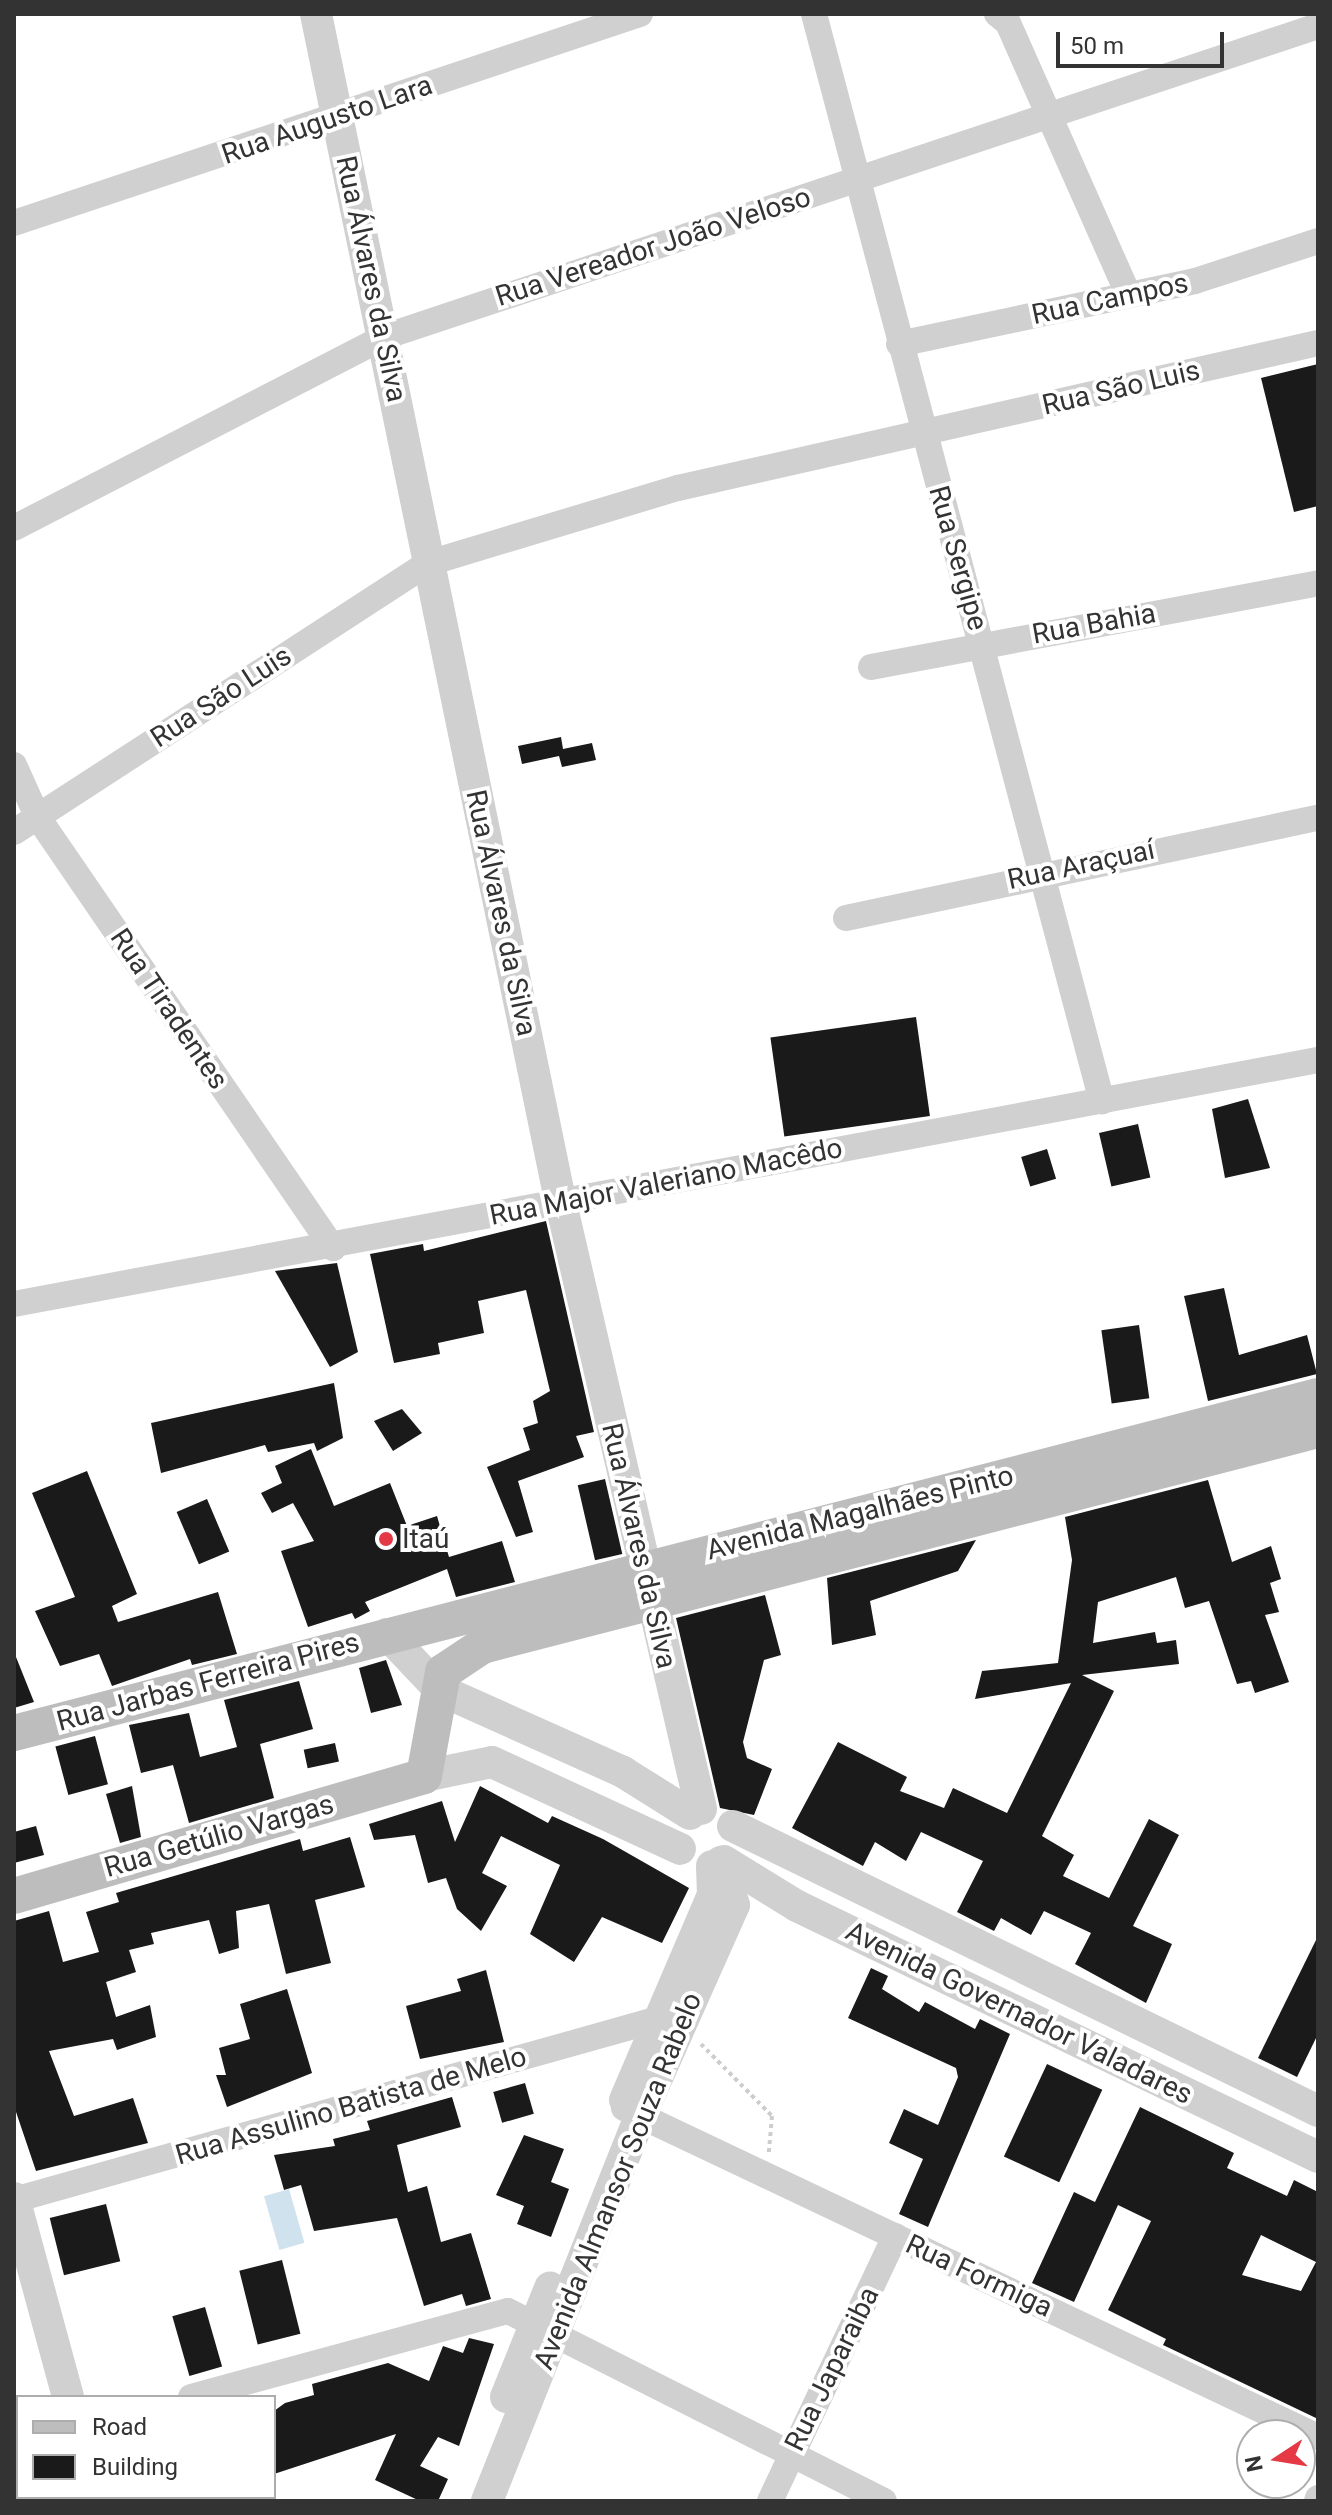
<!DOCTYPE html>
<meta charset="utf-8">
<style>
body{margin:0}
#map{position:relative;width:1332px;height:2515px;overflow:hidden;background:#fff;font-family:Roboto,sans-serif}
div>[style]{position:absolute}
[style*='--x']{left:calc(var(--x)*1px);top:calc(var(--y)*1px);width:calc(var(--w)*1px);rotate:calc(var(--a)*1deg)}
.water>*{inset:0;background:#cfe2ee;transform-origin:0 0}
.building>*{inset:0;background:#1a1a1a;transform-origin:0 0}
.path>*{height:4px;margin-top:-2px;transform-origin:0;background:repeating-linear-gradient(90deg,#cdcdcd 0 4px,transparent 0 8px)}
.minor>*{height:26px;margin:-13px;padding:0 13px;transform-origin:13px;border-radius:13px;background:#d0d0d0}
.tertiary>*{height:32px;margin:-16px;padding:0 16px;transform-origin:16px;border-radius:16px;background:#d0d0d0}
.secondary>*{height:36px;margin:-18px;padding:0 18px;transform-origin:18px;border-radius:18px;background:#bdbdbd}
.dots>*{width:22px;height:22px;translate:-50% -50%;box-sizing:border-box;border:4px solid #fff;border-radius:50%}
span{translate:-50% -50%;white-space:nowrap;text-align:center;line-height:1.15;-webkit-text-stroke:8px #fff;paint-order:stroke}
.street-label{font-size:28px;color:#333}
.poi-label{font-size:28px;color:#333}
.left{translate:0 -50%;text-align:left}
.frame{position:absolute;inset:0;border:16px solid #333;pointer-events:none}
.legend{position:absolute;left:16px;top:2395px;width:260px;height:104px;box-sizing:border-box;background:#fff;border:2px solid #adadad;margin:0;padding:10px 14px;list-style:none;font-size:24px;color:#333}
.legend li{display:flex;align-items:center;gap:16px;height:40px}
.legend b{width:40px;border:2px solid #adadad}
.north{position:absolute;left:1236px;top:2419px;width:80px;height:80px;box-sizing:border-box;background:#fff;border:2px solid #adadad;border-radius:50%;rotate:258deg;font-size:22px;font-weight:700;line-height:32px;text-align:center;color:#333}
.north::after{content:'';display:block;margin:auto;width:28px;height:36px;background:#e63946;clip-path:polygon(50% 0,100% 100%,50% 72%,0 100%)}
.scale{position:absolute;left:1056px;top:32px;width:168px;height:36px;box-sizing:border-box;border:4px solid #333;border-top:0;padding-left:10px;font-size:24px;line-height:28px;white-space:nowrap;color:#333;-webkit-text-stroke:6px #fff;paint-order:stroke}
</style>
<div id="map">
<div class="water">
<div style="left:289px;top:2189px;width:56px;height:26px;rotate:74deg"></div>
</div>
<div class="building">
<div style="clip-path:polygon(1318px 364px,1318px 506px,1294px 512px,1261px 378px)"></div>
<div style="clip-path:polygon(561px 737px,563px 749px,592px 743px,596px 760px,562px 767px,559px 756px,522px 764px,518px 746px)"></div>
<div style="left:916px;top:1017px;width:100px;height:147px;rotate:82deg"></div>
<div style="clip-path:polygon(1248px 1099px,1270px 1168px,1225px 1178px,1212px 1109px)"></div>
<div style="left:1138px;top:1124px;width:55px;height:40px;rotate:77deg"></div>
<div style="left:1047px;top:1149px;width:31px;height:27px;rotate:73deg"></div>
<div style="clip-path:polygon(546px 1221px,594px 1432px,576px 1436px,584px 1457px,518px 1481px,533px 1532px,516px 1537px,487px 1467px,530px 1450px,523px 1428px,538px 1423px,533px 1401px,550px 1391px,526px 1290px,478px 1301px,484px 1333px,438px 1343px,440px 1354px,394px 1363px,370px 1254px,423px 1244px,424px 1251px)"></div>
<div style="clip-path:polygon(337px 1263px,358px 1352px,330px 1367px,275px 1271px)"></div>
<div style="clip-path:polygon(1224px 1288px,1239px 1355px,1307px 1335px,1317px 1374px,1208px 1401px,1184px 1296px)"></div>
<div style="left:1139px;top:1325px;width:74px;height:38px;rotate:82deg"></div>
<div style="clip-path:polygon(334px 1383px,343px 1438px,317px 1451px,314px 1443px,268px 1452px,265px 1445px,161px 1473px,151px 1423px)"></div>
<div style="clip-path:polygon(402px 1409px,422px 1433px,393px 1451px,374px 1421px)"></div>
<div style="clip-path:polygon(311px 1449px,334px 1506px,390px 1483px,407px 1526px,437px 1516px,449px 1557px,502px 1541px,515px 1582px,456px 1597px,447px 1569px,365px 1602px,370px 1611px,355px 1619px,352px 1613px,308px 1627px,281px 1551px,314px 1541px,293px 1503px,272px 1513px,261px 1493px,282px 1483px,275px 1466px)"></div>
<div style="clip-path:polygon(87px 1471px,137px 1594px,112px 1606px,118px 1622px,218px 1592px,237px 1654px,192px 1665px,190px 1659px,112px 1686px,99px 1654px,60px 1666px,35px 1611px,75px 1597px,32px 1493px)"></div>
<div style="left:605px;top:1479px;width:77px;height:28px;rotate:77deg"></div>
<div style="clip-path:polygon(1208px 1480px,1232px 1562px,1271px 1546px,1281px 1579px,1270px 1583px,1279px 1612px,1265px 1615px,1289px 1682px,1255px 1693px,1251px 1681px,1237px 1684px,1209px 1601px,1185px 1608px,1176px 1577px,1098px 1602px,1093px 1643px,1155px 1632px,1157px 1643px,1176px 1640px,1179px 1664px,1082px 1675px,1114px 1691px,1042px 1836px,1074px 1855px,1063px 1876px,1109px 1898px,1149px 1819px,1179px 1835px,1133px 1926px,1172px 1944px,1146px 2003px,1075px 1964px,1091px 1933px,1044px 1911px,1031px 1935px,1001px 1918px,994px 1931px,957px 1912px,983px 1861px,921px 1832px,906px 1861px,875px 1842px,863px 1866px,792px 1828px,838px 1742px,907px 1777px,900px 1791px,944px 1808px,953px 1788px,1007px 1813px,1071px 1683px,975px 1699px,982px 1671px,1058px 1663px,1072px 1560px,1065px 1517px)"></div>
<div style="left:207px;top:1499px;width:57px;height:33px;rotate:67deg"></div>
<div style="clip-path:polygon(976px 1540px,958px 1571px,870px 1601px,876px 1635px,832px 1645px,827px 1578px)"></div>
<div style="clip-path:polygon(765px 1595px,781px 1655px,764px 1660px,743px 1742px,747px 1758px,772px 1769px,754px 1815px,720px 1808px,676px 1618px)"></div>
<div style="clip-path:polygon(14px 1652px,34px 1702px,14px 1708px)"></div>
<div style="clip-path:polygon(386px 1660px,402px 1705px,371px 1713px,359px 1668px)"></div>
<div style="clip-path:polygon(299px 1681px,313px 1729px,260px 1744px,274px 1798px,189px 1823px,173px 1765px,141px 1773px,129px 1725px,189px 1713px,200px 1757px,237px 1747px,224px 1700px)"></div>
<div style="left:95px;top:1736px;width:50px;height:41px;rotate:75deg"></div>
<div style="left:335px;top:1743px;width:19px;height:32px;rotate:78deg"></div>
<div style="clip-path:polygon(132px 1786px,141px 1837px,120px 1843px,106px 1794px)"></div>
<div style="clip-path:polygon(480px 1786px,548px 1823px,552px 1816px,603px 1839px,689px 1888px,662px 1943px,602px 1917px,574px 1962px,530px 1934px,560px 1865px,501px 1836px,482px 1873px,507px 1886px,481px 1931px,457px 1909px,446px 1878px,428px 1883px,415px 1835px,374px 1840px,369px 1824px,442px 1801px,455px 1842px)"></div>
<div style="clip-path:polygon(36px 1826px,44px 1855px,14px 1863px,14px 1832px)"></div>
<div style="clip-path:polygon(350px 1837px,365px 1887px,315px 1900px,331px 1963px,286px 1974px,269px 1904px,236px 1911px,239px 1948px,219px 1954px,209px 1920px,151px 1933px,154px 1944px,129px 1950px,136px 1972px,106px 1982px,116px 2017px,150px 2005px,156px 2037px,117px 2050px,113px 2039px,49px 2051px,74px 2116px,133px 2098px,148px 2143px,36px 2171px,14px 2106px,14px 1921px,49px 1911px,63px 1962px,99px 1952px,86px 1912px,119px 1902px,116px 1893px,300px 1839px,303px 1851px)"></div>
<div style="clip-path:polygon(1318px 1936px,1318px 2034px,1297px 2077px,1258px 2058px)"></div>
<div style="clip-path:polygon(871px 1968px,888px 1976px,882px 1989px,919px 2012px,925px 2002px,975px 2029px,980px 2019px,1010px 2034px,928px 2227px,899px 2214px,923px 2159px,889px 2143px,904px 2109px,938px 2125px,958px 2077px,956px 2068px,848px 2018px)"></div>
<div style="clip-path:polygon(486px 1970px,504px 2042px,420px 2059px,406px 2006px,461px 1991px,457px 1979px)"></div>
<div style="clip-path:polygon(287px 1989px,312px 2073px,227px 2107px,216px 2075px,226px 2075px,219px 2048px,250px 2039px,240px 2004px)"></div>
<div style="left:1047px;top:2064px;width:61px;height:102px;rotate:25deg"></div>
<div style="left:525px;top:2083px;width:32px;height:33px;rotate:74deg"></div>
<div style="clip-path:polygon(452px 2097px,461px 2127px,397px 2145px,408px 2192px,427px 2186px,441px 2242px,471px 2233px,491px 2299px,466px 2306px,462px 2294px,424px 2306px,397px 2218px,314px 2231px,301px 2185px,284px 2190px,274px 2155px,335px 2146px,333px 2139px,370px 2130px,367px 2121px)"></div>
<div style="clip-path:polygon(evenodd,1140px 2107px,1234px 2153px,1227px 2168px,1287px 2196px,1294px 2180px,1318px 2192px,1318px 2419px,1163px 2345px,1166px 2339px,1108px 2310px,1151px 2221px,1118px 2205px,1074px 2302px,1032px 2283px,1074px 2192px,1095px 2202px,1140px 2107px,1261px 2235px,1316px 2262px,1301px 2291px,1242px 2275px,1261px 2235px)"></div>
<div style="clip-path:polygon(524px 2135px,564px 2149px,551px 2182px,569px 2189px,551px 2237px,517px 2224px,524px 2206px,496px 2195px)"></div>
<div style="left:106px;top:2204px;width:59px;height:58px;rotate:76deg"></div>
<div style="left:282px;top:2260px;width:76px;height:44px;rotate:76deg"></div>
<div style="left:205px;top:2307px;width:62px;height:34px;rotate:74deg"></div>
<div style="clip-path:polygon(469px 2338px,494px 2344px,459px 2446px,438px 2437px,420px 2466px,448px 2479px,438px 2501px,420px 2501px,375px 2480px,396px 2434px,274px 2474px,274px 2411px,285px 2403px,314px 2395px,312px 2384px,388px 2363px,429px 2381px,443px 2346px,463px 2353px)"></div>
</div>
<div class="path">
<div style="--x:701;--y:2044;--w:101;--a:45.4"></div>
<div style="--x:772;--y:2116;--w:37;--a:95"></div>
</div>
<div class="minor">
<div style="--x:814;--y:14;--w:1125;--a:75.17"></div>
<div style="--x:997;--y:14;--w:14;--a:39"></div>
<div style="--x:1008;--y:23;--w:294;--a:66.1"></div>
<div style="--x:14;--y:223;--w:660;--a:-18.46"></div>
<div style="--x:899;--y:344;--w:303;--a:-12"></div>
<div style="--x:1195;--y:281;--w:129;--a:-18"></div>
<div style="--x:14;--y:528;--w:416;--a:-27.3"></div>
<div style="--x:384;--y:337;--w:984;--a:-18.42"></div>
<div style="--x:871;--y:667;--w:455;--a:-10.6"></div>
<div style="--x:14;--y:765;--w:56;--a:65.7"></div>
<div style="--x:37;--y:816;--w:524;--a:55.58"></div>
<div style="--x:14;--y:832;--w:495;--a:-33"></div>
<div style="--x:429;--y:563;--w:260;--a:-16.8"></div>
<div style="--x:678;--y:488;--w:656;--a:-12.77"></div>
<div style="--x:846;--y:918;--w:482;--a:-12"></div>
<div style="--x:14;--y:1304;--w:1327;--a:-10.6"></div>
<div style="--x:624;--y:2108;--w:768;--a:25.36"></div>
<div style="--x:14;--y:2200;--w:684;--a:-15.68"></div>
<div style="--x:191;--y:2397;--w:328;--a:-15.2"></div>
<div style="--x:508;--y:2311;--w:421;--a:26.8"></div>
<div style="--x:14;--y:2447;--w:4;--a:-14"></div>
<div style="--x:770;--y:2501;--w:293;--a:-64.7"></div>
<div style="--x:1317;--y:2501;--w:3;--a:-72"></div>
</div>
<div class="tertiary">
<div style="--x:316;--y:14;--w:1210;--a:78.37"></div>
<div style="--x:560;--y:1199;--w:626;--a:76.98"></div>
<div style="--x:387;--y:1634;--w:77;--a:46.6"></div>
<div style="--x:440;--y:1690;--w:201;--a:24.1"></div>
<div style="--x:623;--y:1772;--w:79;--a:32.1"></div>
<div style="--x:424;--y:1776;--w:69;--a:-11.6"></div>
<div style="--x:492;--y:1762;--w:207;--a:24.8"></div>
<div style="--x:733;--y:1826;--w:651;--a:25.97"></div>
<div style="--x:724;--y:1861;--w:86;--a:31.7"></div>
<div style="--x:797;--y:1906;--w:578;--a:25.72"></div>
<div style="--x:625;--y:2100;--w:223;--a:-66.8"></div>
<div style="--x:713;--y:1895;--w:29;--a:-92"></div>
<div style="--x:14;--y:2198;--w:206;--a:74.8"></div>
<div style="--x:506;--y:2397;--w:118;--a:-68"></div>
<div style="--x:96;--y:2497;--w:4;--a:76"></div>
<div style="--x:487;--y:2501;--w:414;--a:-68.3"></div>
<div style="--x:640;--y:2116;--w:231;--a:-66"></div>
<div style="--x:734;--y:1905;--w:45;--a:-106.8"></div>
</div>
<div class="secondary">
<div style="--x:14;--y:1733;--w:1347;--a:-14.49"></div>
<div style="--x:14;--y:1896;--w:427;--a:-16.3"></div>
<div style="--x:424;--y:1776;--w:106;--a:-79.6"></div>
<div style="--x:443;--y:1672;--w:47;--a:-33.7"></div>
<div style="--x:482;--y:1646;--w:863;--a:-14.49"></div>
</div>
<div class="dots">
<div style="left:386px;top:1539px;background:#e63946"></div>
</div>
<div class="street-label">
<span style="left:327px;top:120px;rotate:-19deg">Rua Augusto Lara</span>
<span style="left:653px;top:247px;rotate:-18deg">Rua Vereador João Veloso</span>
<span style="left:371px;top:279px;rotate:78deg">Rua Álvares da Silva</span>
<span style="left:1110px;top:299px;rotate:-12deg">Rua Campos</span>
<span style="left:1121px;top:388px;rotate:-13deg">Rua São Luis</span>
<span style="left:958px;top:558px;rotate:74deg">Rua Sergipe</span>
<span style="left:1094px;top:624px;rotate:-10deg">Rua Bahia</span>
<span style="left:221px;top:697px;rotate:-33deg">Rua São Luis</span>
<span style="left:1081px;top:865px;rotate:-12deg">Rua Araçuaí</span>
<span style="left:501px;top:913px;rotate:78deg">Rua Álvares da Silva</span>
<span style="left:169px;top:1009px;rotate:56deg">Rua Tiradentes</span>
<span style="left:666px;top:1182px;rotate:-11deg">Rua Major Valeriano Macêdo</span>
<span style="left:860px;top:1513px;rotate:-14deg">Avenida Magalhães Pinto</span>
<span style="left:639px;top:1546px;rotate:77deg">Rua Álvares da Silva</span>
<span style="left:208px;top:1682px;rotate:-15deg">Rua Jarbas Ferreira Pires</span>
<span style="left:219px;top:1836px;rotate:-16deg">Rua Getúlio Vargas</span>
<span style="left:1019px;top:2013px;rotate:26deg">Avenida Governador Valadares</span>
<span style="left:351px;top:2106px;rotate:-16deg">Rua Assulino Batista de Melo</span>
<span style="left:618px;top:2181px;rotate:-68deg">Avenida Almansor Souza Rabelo</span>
<span style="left:979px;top:2276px;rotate:25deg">Rua Formiga</span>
<span style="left:832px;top:2369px;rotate:-64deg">Rua Japaraiba</span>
</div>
<div class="poi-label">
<span class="left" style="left:402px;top:1539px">Itaú</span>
</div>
<div class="frame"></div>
<ul class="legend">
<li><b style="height:10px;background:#bdbdbd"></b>Road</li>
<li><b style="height:22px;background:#1a1a1a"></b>Building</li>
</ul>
<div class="north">N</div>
<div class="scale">50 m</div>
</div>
